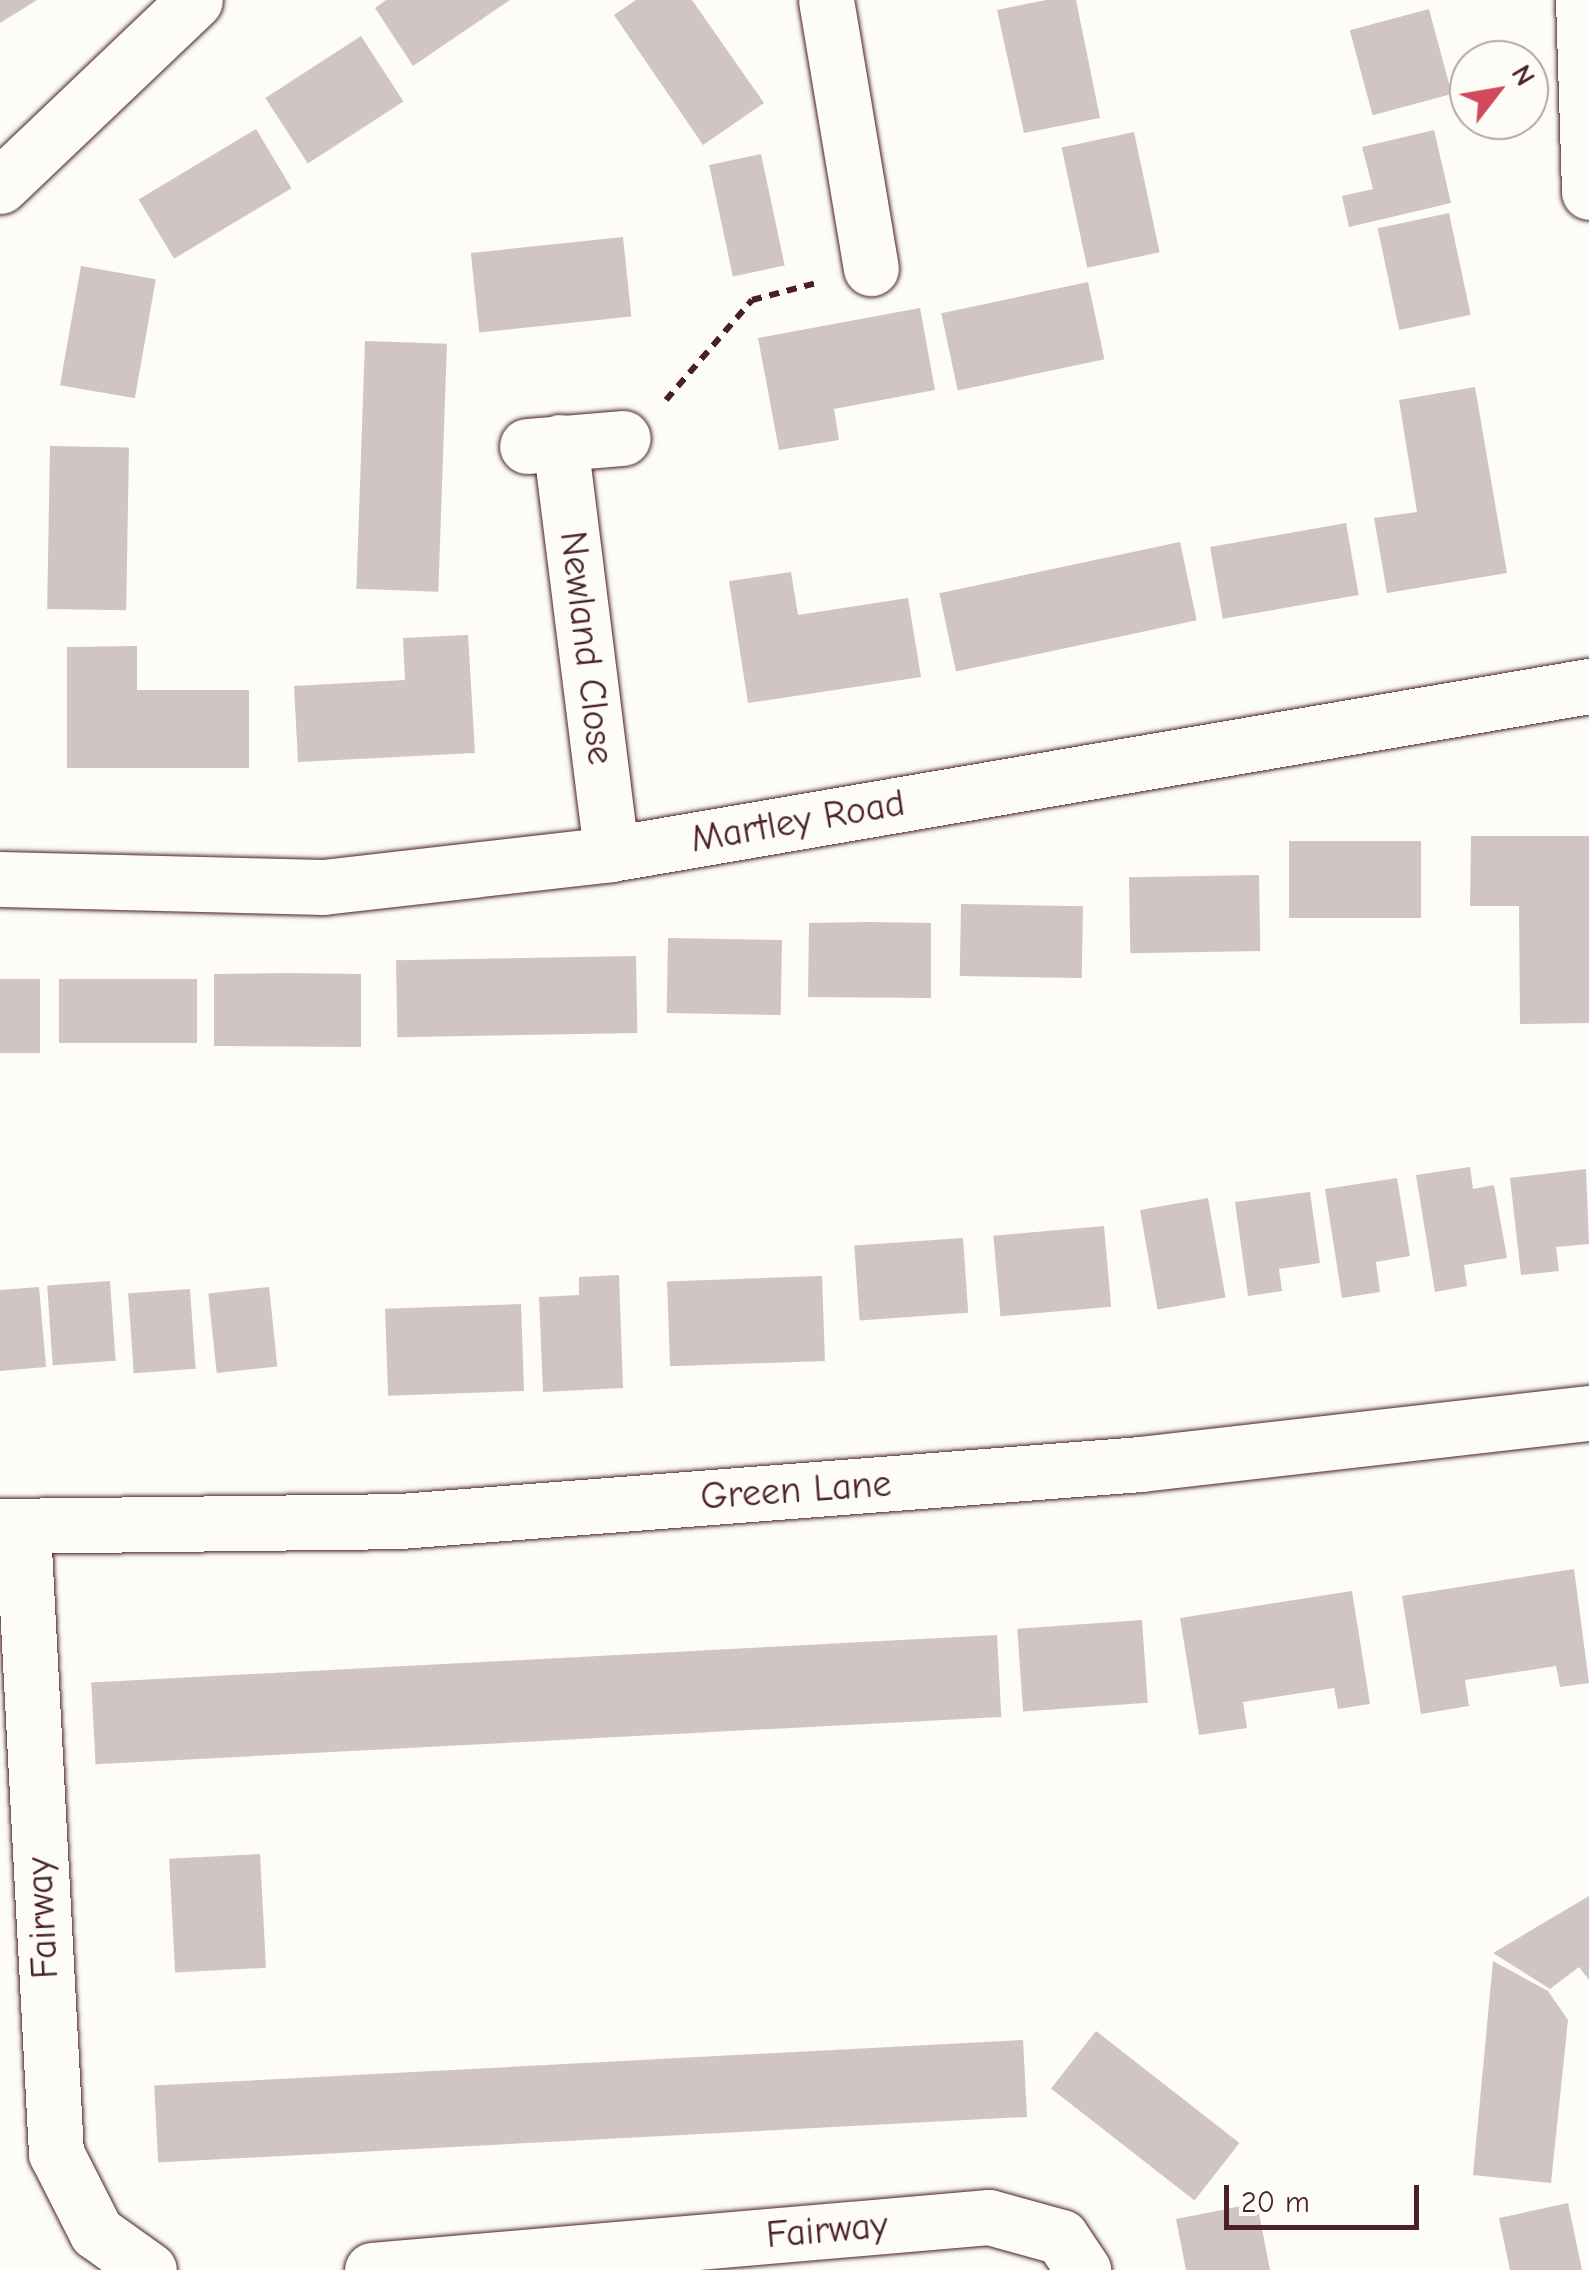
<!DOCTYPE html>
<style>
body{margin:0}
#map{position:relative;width:1589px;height:2270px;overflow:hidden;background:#fdfcf7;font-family:"Comic Neue",sans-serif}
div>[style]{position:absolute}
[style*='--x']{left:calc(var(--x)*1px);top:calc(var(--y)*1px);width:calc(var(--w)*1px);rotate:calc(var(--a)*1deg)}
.building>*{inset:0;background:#d0c5c4;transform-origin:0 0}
.path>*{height:6px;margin-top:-3px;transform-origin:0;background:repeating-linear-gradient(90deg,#4a1f2b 0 10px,transparent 0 18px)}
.roads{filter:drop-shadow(0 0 2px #4a1f2b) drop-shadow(0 0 2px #4a1f2b)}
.street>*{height:55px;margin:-27.5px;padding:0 27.5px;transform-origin:27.5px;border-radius:27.5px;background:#fdfcf7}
span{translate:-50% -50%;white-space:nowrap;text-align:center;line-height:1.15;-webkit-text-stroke:8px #fdfcf7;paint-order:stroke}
.street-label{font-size:38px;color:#4a1f2b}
.north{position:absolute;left:1449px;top:40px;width:100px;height:100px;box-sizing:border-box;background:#fdfcf7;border:2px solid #b5a4a5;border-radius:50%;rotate:59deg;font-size:28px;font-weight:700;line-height:40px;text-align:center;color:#4a1f2b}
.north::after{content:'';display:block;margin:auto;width:35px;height:45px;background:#d1495b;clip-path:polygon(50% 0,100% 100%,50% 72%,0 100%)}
.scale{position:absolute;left:1224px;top:2185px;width:195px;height:45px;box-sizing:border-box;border:5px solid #4a1f2b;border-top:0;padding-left:12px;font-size:30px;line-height:35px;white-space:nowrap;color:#4a1f2b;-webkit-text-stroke:8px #fdfcf7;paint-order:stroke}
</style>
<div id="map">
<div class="building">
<div style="clip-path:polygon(0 0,37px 0,0 23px)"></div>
<div style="clip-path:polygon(386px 0,510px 0,413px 66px,375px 8px)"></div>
<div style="clip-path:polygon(636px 0,692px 0,764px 103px,703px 145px,614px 15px)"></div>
<div style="clip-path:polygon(1046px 0,1076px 0,1100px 118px,1024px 133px,997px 10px)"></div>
<div style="left:1429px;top:9px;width:88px;height:82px;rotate:75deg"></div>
<div style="left:361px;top:36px;width:78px;height:114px;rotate:57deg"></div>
<div style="left:256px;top:129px;width:69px;height:137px;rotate:59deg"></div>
<div style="clip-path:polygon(1434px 130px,1451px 203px,1349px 227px,1342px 196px,1373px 189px,1362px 147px)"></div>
<div style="left:1134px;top:132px;width:123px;height:74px;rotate:78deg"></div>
<div style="left:761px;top:154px;width:114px;height:53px;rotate:78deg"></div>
<div style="left:1449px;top:213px;width:104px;height:73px;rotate:78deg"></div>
<div style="left:623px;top:237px;width:80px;height:153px;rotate:84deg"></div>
<div style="left:81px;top:266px;width:76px;height:121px;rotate:10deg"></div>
<div style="left:1088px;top:282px;width:79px;height:150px;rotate:78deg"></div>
<div style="clip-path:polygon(920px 308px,935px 390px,834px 409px,839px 440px,779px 450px,758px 338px)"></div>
<div style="left:365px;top:341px;width:82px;height:248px;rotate:2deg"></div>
<div style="clip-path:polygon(1475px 387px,1507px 573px,1387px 593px,1374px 518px,1417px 512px,1399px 400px)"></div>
<div style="left:50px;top:446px;width:79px;height:163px;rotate:1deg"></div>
<div style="left:1346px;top:523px;width:73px;height:138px;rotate:80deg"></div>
<div style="left:1180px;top:542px;width:80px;height:246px;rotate:78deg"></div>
<div style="clip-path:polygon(791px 572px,798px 615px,908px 598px,921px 677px,748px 703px,729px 581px)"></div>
<div style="clip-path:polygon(468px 635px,475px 753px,298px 762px,294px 686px,405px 680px,403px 638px)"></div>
<div style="clip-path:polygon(137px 646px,137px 690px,249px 690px,249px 768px,67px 768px,67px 647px)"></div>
<div style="clip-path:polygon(1471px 836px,1589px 836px,1589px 1023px,1520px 1024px,1519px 906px,1470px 906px)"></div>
<div style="left:1421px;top:841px;width:77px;height:132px;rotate:90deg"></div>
<div style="left:1259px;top:875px;width:76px;height:130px;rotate:89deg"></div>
<div style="left:961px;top:904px;width:122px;height:72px;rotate:1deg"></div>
<div style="clip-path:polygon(870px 922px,931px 923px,931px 998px,808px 997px,809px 923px)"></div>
<div style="left:668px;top:938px;width:114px;height:75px;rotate:1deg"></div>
<div style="left:636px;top:956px;width:77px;height:240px;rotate:89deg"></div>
<div style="clip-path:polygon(288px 973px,361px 974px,361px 1047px,214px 1046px,214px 974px)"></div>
<div style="left:0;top:979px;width:40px;height:74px"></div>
<div style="left:59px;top:979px;width:138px;height:64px"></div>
<div style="clip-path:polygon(1470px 1167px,1473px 1189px,1494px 1185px,1507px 1258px,1464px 1265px,1467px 1286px,1435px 1292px,1416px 1175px)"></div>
<div style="clip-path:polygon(1586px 1169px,1589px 1244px,1556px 1247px,1559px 1271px,1521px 1275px,1510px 1178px)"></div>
<div style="clip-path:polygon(1397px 1178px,1410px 1256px,1376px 1262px,1380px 1292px,1342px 1298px,1325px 1189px)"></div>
<div style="clip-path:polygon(1310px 1192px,1320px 1263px,1279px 1269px,1282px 1291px,1248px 1296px,1235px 1202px)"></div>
<div style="left:1208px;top:1198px;width:101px;height:69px;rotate:80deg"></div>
<div style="left:1104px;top:1226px;width:81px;height:111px;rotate:85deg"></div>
<div style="left:963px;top:1238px;width:75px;height:109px;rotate:86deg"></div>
<div style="clip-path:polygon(619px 1275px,623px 1388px,543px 1392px,539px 1297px,579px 1295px,579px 1277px)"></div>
<div style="left:822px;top:1276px;width:85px;height:155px;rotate:88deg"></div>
<div style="left:110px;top:1281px;width:80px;height:63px;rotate:86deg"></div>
<div style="clip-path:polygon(39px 1287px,46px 1367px,0 1371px,0 1290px)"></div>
<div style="left:269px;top:1287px;width:80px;height:61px;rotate:84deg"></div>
<div style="left:190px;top:1289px;width:80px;height:62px;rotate:86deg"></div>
<div style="left:521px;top:1304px;width:87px;height:136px;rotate:88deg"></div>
<div style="clip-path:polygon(1574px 1569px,1589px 1683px,1560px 1687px,1556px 1666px,1465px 1680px,1469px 1706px,1421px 1714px,1402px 1596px)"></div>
<div style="clip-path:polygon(1352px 1591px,1370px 1704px,1338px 1709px,1334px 1688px,1243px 1702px,1247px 1728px,1199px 1735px,1180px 1618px)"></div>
<div style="left:1142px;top:1620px;width:83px;height:125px;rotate:86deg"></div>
<div style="left:997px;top:1635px;width:82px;height:907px;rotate:87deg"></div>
<div style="left:260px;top:1854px;width:114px;height:91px;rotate:87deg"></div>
<div style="clip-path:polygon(1589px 1896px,1589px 1980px,1579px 1967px,1550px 1989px,1493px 1953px)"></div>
<div style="clip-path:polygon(1493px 1961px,1548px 1991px,1568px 2020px,1551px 2183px,1473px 2175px)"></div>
<div style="left:1096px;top:2031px;width:182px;height:73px;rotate:38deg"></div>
<div style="left:1023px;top:2040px;width:77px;height:870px;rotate:87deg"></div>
<div style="clip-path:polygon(1257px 2203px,1270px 2270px,1186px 2270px,1176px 2219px)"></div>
<div style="clip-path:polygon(1568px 2203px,1582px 2270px,1510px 2270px,1499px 2218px)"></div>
</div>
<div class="path">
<div style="--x:666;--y:400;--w:132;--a:-49.3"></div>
<div style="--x:752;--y:300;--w:66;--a:-14.9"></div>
</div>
<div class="roads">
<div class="street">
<div style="--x:826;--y:0;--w:272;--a:80.5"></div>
<div style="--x:1583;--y:0;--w:192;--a:88.2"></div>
<div style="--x:0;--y:186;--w:269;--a:-43.6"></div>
<div style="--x:560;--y:442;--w:415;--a:82.9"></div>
<div style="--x:527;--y:446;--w:96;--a:-4.8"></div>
<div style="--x:0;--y:879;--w:323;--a:1.4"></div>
<div style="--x:323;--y:887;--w:290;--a:-6.5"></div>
<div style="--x:611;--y:854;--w:992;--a:-9.75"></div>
<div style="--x:0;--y:1526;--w:400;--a:-0.7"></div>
<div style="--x:400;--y:1521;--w:742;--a:-4.4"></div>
<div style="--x:1140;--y:1464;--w:452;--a:-6.5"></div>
<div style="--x:23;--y:1530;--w:624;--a:86.97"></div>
<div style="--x:56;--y:2153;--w:89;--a:63.1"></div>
<div style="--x:96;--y:2232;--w:65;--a:35.6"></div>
<div style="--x:372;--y:2270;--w:619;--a:-4.91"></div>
<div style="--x:989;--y:2217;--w:75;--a:15.5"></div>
<div style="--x:1061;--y:2237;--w:40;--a:56"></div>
</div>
</div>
<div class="street-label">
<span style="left:586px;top:648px;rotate:83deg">Newland Close</span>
<span style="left:798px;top:822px;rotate:-10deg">Martley Road</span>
<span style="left:796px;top:1491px;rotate:-4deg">Green Lane</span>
<span style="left:43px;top:1918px;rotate:-93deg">Fairway</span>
<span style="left:827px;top:2231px;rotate:-5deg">Fairway</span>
</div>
<div class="north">N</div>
<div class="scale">20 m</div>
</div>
